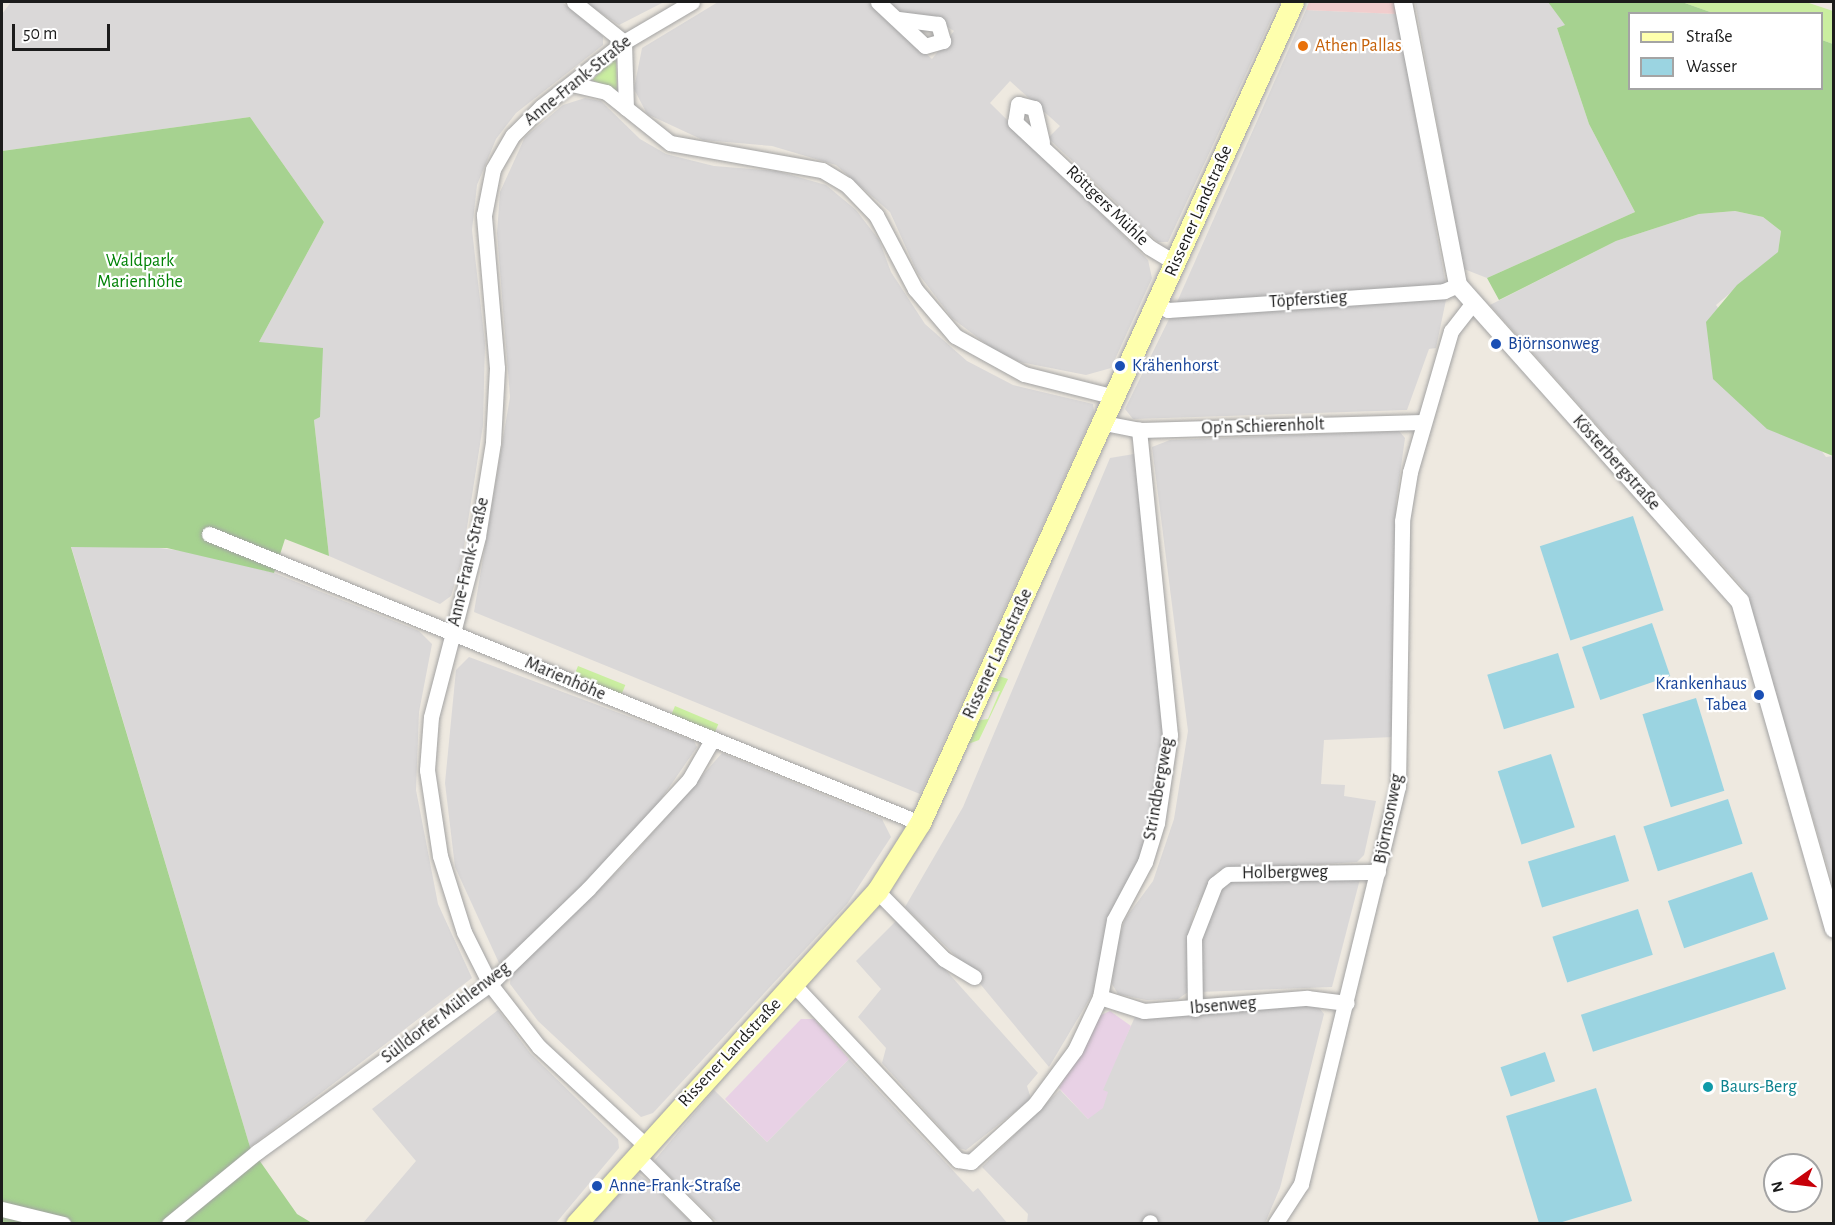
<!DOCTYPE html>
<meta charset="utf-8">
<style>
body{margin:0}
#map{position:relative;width:1835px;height:1225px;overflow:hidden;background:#eee9e0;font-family:"Alegreya Sans",sans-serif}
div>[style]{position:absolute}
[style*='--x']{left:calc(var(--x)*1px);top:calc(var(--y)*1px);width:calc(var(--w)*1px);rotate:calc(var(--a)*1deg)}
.residential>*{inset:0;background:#dad8d8}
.commercial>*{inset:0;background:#f1cdcd}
.industrial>*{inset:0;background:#e8d1e5}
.grass>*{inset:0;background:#caeea0;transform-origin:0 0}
.forest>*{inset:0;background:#a6d290}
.water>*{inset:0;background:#9bd4e1;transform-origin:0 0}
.roads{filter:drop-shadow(0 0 2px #a3a3a3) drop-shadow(0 0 2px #a3a3a3)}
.minor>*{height:15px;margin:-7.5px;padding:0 7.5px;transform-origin:7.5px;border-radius:7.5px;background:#fff}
.tertiary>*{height:18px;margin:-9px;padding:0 9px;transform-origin:9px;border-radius:9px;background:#fff}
.secondary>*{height:21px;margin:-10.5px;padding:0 10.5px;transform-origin:10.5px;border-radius:10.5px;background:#feffad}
.dots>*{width:16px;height:16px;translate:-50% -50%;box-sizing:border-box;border:3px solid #fff;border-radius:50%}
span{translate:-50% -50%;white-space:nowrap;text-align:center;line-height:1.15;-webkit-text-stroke:4.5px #fff;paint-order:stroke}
.food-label{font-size:18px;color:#c56008}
.left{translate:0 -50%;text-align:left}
.street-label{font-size:18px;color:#1c1c1c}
.park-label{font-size:18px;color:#018206}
.transit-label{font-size:18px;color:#164399}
.right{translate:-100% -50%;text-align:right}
.culture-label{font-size:18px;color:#0d838f}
.frame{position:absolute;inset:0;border:3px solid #1c1c1c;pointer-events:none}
.legend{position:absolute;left:1628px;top:12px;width:195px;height:78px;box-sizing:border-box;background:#fff;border:2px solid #a4a4a4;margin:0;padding:8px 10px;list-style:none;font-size:18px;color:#1c1c1c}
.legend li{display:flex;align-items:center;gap:12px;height:30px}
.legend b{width:30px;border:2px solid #a4a4a4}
.north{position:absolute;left:1763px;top:1153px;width:60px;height:60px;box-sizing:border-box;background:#fff;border:2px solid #a4a4a4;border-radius:50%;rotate:256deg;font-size:16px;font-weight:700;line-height:24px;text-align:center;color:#1c1c1c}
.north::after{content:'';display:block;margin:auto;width:21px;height:27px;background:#c70009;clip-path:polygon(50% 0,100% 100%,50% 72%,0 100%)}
.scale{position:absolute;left:12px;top:24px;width:98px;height:27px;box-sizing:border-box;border:3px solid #1c1c1c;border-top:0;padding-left:8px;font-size:18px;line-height:21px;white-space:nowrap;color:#1c1c1c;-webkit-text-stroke:4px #fff;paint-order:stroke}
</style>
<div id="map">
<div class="residential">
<div style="clip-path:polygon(11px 2px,562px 2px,603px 36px,603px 45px,516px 113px,496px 139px,477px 185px,472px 230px,485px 343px,483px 425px,462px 560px,451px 596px,440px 604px,329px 556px,314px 420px,259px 342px,324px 222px,250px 117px,2px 151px,2px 14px)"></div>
<div style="clip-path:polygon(585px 2px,664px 2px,619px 25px)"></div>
<div style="clip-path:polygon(718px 2px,868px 2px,932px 59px,954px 31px,932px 17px,903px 15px,889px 2px,1279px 2px,1168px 242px,1158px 242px,1048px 138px,1060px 126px,1010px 81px,990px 103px,1148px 260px,1152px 278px,1111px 368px,1086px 375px,1020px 362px,994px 350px,952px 318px,917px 272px,890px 212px,836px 165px,772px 146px,703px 140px,647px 114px,634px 89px,642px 48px)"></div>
<div style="clip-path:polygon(1415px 2px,1548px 2px,1566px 25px,1557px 28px,1589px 124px,1635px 212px,1487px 278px,1464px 269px)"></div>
<div style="clip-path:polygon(1306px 10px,1397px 14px,1446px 286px,1174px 309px)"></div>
<div style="clip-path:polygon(585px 98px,601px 101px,640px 139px,666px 154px,714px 166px,777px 171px,826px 185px,856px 210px,879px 240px,891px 272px,925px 324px,967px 361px,1013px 385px,1093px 404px,1094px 412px,920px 794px,474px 612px,510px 397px,497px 233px,500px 192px,525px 137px,563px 105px)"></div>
<div style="clip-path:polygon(1735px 211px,1763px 217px,1781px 231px,1778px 253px,1716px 305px,1826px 457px,1833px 456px,1833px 885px,1745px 590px,1490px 305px,1616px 241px,1699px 214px)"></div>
<div style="clip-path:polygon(1447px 295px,1436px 348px,1429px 349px,1407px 410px,1133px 419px,1125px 409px,1171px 315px)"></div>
<div style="clip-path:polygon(1399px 431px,1405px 438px,1396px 503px,1393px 737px,1324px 740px,1321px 784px,1345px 785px,1344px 796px,1376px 801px,1364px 855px,1357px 862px,1217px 871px,1195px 909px,1187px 940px,1188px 992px,1178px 999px,1146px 1000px,1118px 994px,1112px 984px,1114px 954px,1125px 919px,1153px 881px,1174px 819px,1188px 731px,1152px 447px,1170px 440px)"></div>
<div style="clip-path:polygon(1134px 454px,1172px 733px,1148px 839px,1102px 952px,1093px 993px,1049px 1067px,962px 962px,905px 907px,963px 807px,1110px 458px)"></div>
<div style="clip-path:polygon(136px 545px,198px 553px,274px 573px,419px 631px,432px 644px,419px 712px,416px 790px,438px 904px,472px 978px,250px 1147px,71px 546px)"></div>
<div style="clip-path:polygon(469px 657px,694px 741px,697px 747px,619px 860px,499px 963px,455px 867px,445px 783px,456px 670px)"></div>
<div style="clip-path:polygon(722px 753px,882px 819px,891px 837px,847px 904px,653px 1113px,641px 1117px,538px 1021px,510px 984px,511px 975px,627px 862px)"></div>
<div style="clip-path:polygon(1360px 879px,1332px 987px,1199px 992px,1197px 942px,1222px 881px)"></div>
<div style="clip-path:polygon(899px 918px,1038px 1073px,1027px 1086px,1031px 1099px,966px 1150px,959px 1148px,882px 1063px,886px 1048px,858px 1017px,881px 989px,856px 961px)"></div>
<div style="clip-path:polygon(1316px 1004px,1324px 1014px,1280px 1188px,1265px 1223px,1027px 1223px,1028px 1214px,982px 1167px,1060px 1090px,1088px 1119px,1135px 1017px)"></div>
<div style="clip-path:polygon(498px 1010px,530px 1053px,618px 1139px,619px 1148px,556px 1223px,363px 1223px,416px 1161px,372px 1109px)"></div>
<div style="clip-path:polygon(849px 1059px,973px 1192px,978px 1188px,1008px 1224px,718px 1223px,654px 1161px,714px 1090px,767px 1142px)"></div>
<div style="clip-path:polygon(638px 1174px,647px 1180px,692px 1223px,592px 1223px)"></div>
</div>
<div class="commercial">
<div style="clip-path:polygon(1309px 2px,1395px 2px,1397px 14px,1306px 10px)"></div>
</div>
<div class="industrial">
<div style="clip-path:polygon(1110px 1011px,1131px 1026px,1103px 1090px,1108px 1092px,1103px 1108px,1088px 1119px,1059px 1088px,1099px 1016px)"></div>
<div style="clip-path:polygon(801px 1019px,814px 1019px,849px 1059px,767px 1142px,725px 1099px)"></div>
</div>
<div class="grass">
<div style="clip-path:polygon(1682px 2px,1806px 2px,1833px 11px,1833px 44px,1822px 40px,1822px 14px,1713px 13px)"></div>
<div style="clip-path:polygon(616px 57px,617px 91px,592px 80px)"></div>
<div style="left:578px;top:666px;width:51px;height:11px;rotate:22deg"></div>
<div style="clip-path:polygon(996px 675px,1008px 679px,979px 740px,968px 744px,974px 721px,988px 719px,1000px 691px,987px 693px)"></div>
<div style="left:675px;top:706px;width:47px;height:10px;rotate:23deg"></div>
</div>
<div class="forest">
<div style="clip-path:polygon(1548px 2px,1682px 2px,1713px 13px,1630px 14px,1630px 88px,1822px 88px,1822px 40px,1833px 44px,1833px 456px,1767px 429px,1713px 379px,1706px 322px,1737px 285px,1778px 252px,1781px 231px,1763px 217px,1735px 211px,1699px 214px,1616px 241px,1499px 300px,1487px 278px,1635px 212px,1589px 124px,1557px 28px,1565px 25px)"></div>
<div style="clip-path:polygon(250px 117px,324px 222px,259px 342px,323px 348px,320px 417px,314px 420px,329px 556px,285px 539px,274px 573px,167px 548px,71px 547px,250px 1147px,297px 1214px,312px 1223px,2px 1223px,2px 151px)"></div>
</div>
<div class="water">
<div style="left:1633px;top:516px;width:99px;height:98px;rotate:72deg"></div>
<div style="left:1652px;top:623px;width:56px;height:74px;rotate:71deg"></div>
<div style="left:1558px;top:653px;width:57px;height:74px;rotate:73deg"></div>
<div style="left:1696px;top:698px;width:97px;height:56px;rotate:73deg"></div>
<div style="left:1551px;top:754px;width:77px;height:56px;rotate:72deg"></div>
<div style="left:1728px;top:799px;width:47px;height:89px;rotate:72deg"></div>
<div style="left:1615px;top:835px;width:48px;height:91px;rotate:73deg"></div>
<div style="left:1752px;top:872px;width:50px;height:89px;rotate:71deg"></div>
<div style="left:1638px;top:909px;width:48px;height:90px;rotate:72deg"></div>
<div style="left:1774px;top:952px;width:39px;height:203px;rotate:72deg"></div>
<div style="left:1545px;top:1052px;width:31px;height:47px;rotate:71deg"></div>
<div style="clip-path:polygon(1596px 1088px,1632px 1201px,1559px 1223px,1539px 1223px,1506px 1116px)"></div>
</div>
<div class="roads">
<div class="minor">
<div style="--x:574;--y:2;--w:64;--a:38.7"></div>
<div style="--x:878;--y:2;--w:64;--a:43.1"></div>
<div style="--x:925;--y:46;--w:19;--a:-16"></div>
<div style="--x:943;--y:41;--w:18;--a:-106"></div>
<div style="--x:938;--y:24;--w:40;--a:-172.9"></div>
<div style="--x:624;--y:42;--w:66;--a:88.3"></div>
<div style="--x:576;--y:85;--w:31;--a:13"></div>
<div style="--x:606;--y:92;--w:82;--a:38.6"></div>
<div style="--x:670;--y:143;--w:154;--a:10.1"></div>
<div style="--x:822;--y:170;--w:29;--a:31"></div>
<div style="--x:847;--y:185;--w:42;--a:46"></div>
<div style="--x:876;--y:215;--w:84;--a:62.2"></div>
<div style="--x:915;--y:289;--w:62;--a:49.6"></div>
<div style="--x:955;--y:336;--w:79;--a:28.8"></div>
<div style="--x:1024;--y:374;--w:94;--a:14.2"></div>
<div style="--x:1042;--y:142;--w:35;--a:-103"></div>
<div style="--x:1034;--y:108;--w:16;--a:-166"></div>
<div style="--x:1018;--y:104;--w:18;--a:99"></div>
<div style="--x:1015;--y:122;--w:183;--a:43"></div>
<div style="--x:1149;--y:247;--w:31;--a:31"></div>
<div style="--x:1157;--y:305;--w:12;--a:24"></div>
<div style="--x:1168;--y:310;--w:277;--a:-3.9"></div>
<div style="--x:1444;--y:291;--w:15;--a:-23"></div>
<div style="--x:1104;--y:423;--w:36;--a:11"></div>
<div style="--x:1139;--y:430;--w:284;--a:-1.6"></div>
<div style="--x:209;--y:534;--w:767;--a:22.12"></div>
<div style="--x:877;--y:891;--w:95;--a:45.4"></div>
<div style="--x:944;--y:959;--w:35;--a:31"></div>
<div style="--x:794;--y:985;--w:240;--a:46.9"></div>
<div style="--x:958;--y:1160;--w:13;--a:9"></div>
<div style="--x:971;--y:1162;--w:86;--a:-42.2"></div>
<div style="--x:1035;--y:1104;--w:67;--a:-53.5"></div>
<div style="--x:1075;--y:1050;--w:59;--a:-64.7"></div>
<div style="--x:1100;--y:997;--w:78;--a:-79.7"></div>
<div style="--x:1114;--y:920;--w:66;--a:-61.9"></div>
<div style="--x:1145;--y:862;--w:41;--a:-72.9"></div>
<div style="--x:1157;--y:823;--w:89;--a:-81.6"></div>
<div style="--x:1170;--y:735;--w:307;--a:-95.8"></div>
<div style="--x:1100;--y:997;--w:46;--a:17.7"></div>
<div style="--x:1144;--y:1011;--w:164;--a:-4.6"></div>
<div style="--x:1307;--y:998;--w:40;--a:7.1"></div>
<div style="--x:1195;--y:1009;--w:71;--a:-90.8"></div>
<div style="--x:1194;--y:938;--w:58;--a:-68.7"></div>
<div style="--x:1215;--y:884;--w:16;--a:-38"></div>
<div style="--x:1228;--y:874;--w:150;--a:-0.8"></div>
<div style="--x:645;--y:1145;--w:144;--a:-137.2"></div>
<div style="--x:539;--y:1047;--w:80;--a:-127.9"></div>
<div style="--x:490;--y:984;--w:58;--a:-116.6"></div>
<div style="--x:464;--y:932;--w:80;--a:-107.5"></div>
<div style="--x:440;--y:856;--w:87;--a:-98.6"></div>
<div style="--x:427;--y:770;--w:53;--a:-85.7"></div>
<div style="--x:431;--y:717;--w:187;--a:-75.4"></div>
<div style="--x:478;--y:536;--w:95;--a:-80.9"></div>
<div style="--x:493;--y:442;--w:74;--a:-86.9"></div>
<div style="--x:497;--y:368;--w:154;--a:-94.9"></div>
<div style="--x:484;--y:215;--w:47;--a:-78.9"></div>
<div style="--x:493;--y:169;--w:39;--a:-60"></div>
<div style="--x:513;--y:135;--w:40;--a:-45"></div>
<div style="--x:541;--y:107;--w:105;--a:-38.1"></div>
<div style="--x:624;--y:42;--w:79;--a:-30.5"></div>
<div style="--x:636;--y:1155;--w:98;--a:45"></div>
<div style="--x:2;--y:1209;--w:63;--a:13.8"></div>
<div style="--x:169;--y:1224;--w:114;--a:-39.3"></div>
<div style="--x:257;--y:1152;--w:287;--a:-35.8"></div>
<div style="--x:490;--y:984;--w:136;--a:-44.1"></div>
<div style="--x:588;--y:889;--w:149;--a:-47.2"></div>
<div style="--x:689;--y:780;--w:46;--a:-60.1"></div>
<div style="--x:1149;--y:1224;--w:2;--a:-63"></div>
<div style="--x:1275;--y:1224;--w:48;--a:-57"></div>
<div style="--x:1301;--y:1184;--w:409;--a:-76.3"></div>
<div style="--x:1398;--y:787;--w:266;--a:-89.1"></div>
<div style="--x:1402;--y:521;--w:50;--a:-80.7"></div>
<div style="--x:1410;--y:472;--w:147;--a:-73.8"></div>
<div style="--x:1451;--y:331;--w:34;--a:-52"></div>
</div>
<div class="tertiary">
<div style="--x:1403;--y:2;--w:288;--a:79"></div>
<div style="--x:1458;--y:285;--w:424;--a:48.3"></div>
<div style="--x:1740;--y:601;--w:341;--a:74"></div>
</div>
<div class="secondary">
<div style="--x:576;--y:1224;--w:449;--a:-47.9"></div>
<div style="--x:877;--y:891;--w:80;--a:-57.7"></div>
<div style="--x:920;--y:823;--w:902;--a:-65.57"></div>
</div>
</div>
<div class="dots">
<div style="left:1303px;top:46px;background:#e8710a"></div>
<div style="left:1496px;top:344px;background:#1a4fb4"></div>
<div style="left:1120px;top:366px;background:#1a4fb4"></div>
<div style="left:1759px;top:695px;background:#1a4fb4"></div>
<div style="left:1708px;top:1087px;background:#0f9aa8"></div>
<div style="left:597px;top:1186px;background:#1a4fb4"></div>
</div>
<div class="food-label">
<span class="left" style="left:1315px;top:46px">Athen Pallas</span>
</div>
<div class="street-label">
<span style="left:578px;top:81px;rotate:-39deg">Anne-Frank-Straße</span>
<span style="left:1107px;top:206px;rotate:44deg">Röttgers Mühle</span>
<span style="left:1199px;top:211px;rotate:-66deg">Rissener Landstraße</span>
<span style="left:1308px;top:300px;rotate:-4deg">Töpferstieg</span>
<span style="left:1263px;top:427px;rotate:-2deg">Op'n Schierenholt</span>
<span style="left:1616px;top:463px;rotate:48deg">Kösterbergstraße</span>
<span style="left:469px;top:562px;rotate:-77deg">Anne-Frank-Straße</span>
<span style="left:998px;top:654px;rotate:-65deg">Rissener Landstraße</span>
<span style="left:565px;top:679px;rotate:23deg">Marienhöhe</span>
<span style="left:1159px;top:789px;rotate:-80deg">Strindbergweg</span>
<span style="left:1389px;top:819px;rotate:-79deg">Björnsonweg</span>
<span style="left:1285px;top:873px;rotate:-1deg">Holbergweg</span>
<span style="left:1223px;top:1006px;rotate:-5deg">Ibsenweg</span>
<span style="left:446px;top:1013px;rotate:-37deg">Sülldorfer Mühlenweg</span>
<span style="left:730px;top:1053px;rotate:-47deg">Rissener Landstraße</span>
</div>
<div class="park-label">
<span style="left:140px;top:272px">Waldpark<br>Marienhöhe</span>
</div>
<div class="transit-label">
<span class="left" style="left:1508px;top:344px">Björnsonweg</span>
<span class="left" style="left:1132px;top:366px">Krähenhorst</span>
<span class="right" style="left:1747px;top:695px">Krankenhaus<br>Tabea</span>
<span class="left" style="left:609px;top:1186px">Anne-Frank-Straße</span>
</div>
<div class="culture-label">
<span class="left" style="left:1720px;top:1087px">Baurs-Berg</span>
</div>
<div class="frame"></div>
<ul class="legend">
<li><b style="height:8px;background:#feffad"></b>Straße</li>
<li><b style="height:16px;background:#9bd4e1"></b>Wasser</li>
</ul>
<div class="north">N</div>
<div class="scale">50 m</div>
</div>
